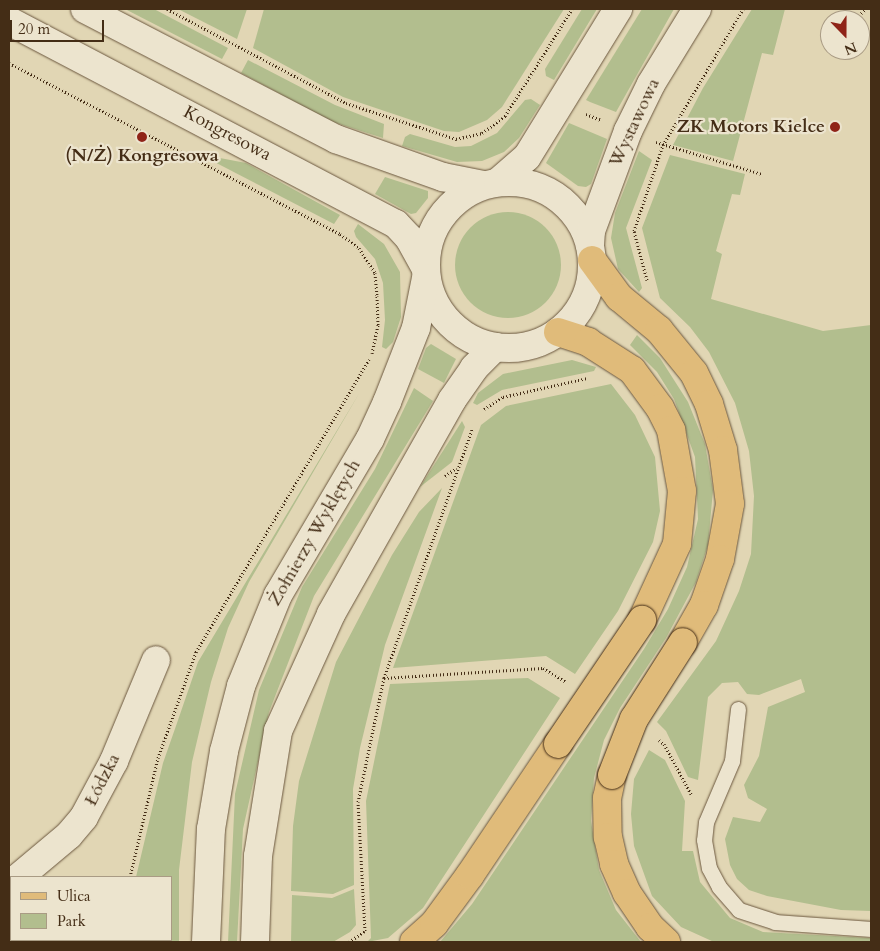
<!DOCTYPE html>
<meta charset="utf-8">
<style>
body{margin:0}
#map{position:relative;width:880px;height:951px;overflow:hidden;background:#e1d6b4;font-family:Cardo,serif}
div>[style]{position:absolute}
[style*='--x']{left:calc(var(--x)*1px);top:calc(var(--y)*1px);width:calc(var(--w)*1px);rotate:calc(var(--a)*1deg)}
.green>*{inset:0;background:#b2be8e}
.round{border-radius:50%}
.path>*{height:3px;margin-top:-1.5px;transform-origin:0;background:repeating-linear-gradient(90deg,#442d16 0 1px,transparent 0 3.5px)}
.roads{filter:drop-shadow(0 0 1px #6b573e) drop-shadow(0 0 1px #6b573e)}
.service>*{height:15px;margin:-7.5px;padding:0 7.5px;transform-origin:7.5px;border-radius:7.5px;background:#ece4ce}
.minor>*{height:28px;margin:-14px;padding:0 14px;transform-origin:14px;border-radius:14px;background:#ece4ce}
.tertiary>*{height:28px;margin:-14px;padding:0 14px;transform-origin:14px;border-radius:14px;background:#ece4ce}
.tertiary>.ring{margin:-14px;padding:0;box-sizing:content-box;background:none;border:28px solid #ece4ce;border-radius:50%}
.primary>*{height:28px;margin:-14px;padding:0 14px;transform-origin:14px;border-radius:14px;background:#e0bb7a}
.bridges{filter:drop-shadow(0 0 1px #442d16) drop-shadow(0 0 1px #442d16)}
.primary-bridge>*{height:28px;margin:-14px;padding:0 14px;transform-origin:14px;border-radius:14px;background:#e0bb7a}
.dots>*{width:14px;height:14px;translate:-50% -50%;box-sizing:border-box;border:2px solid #ece4ce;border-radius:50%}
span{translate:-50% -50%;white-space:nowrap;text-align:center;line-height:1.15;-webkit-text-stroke:4.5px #ece4ce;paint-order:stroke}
.street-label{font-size:18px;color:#442d16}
.poi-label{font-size:18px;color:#442d16;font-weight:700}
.right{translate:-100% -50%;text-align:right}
.frame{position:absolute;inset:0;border:10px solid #442d16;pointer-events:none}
.legend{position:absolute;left:10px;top:876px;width:162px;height:65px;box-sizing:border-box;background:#ece4ce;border:1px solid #a99b84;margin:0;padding:6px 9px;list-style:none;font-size:15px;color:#442d16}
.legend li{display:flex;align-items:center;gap:10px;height:25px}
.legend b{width:25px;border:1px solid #a99b84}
.north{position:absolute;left:820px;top:10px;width:50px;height:50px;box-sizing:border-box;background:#ece4ce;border:1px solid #a99b84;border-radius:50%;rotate:158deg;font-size:14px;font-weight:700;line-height:20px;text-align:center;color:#442d16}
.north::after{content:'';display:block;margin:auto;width:18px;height:22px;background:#8f2418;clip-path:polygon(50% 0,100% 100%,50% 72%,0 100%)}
.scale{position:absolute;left:10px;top:20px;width:94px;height:22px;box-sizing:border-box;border:2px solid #442d16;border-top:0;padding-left:6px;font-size:15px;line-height:18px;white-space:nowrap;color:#442d16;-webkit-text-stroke:4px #ece4ce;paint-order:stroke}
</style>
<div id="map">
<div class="green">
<div style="clip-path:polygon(125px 9px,154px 9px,228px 48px,222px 59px)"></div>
<div style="clip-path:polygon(178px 9px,247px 9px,237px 39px)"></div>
<div style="clip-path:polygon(264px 9px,564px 9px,502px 107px,487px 120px,459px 132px,444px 131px,343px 97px,253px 48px)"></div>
<div style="clip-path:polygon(582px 9px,597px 9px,554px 80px,546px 76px,545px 69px)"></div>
<div style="clip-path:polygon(642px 9px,674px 9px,616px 112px,590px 102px,586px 100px)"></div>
<div style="clip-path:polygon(752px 9px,785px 9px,773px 55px,762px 53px,733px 161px,673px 145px,703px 88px)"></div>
<div style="clip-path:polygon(248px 60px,335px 105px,384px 124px,383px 138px,333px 122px,241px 73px)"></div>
<div style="clip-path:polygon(531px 99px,540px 105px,519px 138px,504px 152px,482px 161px,457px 162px,402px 146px,405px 137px,410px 134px,455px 147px,471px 146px,497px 133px,525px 100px)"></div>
<div style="clip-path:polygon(569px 123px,607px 139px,591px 184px,586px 187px,578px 186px,546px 163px)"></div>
<div style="clip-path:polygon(639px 151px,652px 160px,626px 228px,642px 288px,639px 292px,618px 269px,611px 238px,615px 213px)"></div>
<div style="clip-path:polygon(199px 154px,246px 163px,340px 215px,334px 224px)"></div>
<div style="clip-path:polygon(670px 155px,745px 174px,740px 195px,732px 194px,716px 251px,722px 254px,711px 299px,823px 331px,871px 325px,871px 911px,841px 910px,767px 896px,749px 890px,737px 879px,730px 865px,725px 839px,733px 817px,760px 822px,767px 809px,748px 798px,744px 785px,759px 756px,768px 707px,805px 692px,801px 679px,759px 695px,747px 694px,738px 682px,722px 683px,708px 697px,698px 780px,688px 777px,666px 731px,657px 722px,716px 641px,739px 591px,751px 554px,754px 496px,749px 451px,735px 403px,709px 352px,690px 327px,660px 298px,642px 228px)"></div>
<div style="clip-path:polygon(385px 177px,428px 191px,428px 198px,416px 213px,411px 214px,375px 194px)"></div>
<div class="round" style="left:455px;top:212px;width:106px;height:106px"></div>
<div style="clip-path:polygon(358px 224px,384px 244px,400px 272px,401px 317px,393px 342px,386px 349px,382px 347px,385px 320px,383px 283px,375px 259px,356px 237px,354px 231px)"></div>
<div style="clip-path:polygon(637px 335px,660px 358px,688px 402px,705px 444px,713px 490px,708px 545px,696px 582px,666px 638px,620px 708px,604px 740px,594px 778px,591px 821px,599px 870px,616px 910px,641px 942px,440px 942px,472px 904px,644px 649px,668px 609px,687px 567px,698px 519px,695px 457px,674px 399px,657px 372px,630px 345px)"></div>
<div style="clip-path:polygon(431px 344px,456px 359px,444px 383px,418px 369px,426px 348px)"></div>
<div style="clip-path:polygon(572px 360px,596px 367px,594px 371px,502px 390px,477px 405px,473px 403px,478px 393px,503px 374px)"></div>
<div style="clip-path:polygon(611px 384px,635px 415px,655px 457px,660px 511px,653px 542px,618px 611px,575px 674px,546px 656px,393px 668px,481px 425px,506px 406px)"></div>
<div style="clip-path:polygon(414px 388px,433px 401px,314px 596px,269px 712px,243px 829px,237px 942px,228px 942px,235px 794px,259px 690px,302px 587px,375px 469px)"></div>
<div style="clip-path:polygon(360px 392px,249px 582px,228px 628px,211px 682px,192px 762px,179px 870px,179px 942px,124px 942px,171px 940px,171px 877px,136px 877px,163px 763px,177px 723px,198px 662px)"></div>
<div style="clip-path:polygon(462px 421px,465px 427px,452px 462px,420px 487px)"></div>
<div style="clip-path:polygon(442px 488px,385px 645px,360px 748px,353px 789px,354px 885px,333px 894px,291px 891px,293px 826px,299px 781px,336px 662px,392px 555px,419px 512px)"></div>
<div style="clip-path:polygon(528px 678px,560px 698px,423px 908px,388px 938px,367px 942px,371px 938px,366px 801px,390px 684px)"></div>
<div style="clip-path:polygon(649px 750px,665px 760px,685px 801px,682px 851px,693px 851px,700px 882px,730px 918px,763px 932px,871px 938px,871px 942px,714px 942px,681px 927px,652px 896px,634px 846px,631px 814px,634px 779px)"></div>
<div style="clip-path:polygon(354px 889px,356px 925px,350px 932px,333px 942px,291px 942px,292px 895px,332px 898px)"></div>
</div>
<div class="path">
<div style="--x:167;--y:9;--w:202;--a:27.7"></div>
<div style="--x:346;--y:103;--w:116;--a:18.1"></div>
<div style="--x:456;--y:139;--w:27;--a:-13"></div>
<div style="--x:482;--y:133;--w:29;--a:-36"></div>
<div style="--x:505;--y:116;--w:126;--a:-57.9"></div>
<div style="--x:853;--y:20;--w:17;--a:-40"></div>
<div style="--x:9;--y:63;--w:373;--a:27.3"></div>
<div style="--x:340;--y:234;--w:24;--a:36"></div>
<div style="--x:359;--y:248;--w:30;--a:57"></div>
<div style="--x:375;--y:273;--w:23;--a:85"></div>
<div style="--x:377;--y:296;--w:29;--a:88"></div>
<div style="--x:378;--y:325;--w:29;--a:102"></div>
<div style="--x:586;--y:114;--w:16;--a:22"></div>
<div style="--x:656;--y:142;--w:111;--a:16.8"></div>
<div style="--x:647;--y:280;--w:51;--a:-104.9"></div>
<div style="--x:634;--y:231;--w:91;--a:-71.4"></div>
<div style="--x:663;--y:145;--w:158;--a:-59.5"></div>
<div style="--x:484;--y:409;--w:22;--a:-32"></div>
<div style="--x:503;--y:397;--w:86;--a:-12.7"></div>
<div style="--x:445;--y:476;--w:14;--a:-36"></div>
<div style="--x:384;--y:678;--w:159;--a:-3.6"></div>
<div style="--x:543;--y:668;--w:26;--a:31"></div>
<div style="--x:659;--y:740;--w:6;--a:39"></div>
<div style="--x:664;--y:744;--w:57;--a:61.6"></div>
<div style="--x:130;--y:877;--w:122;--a:-76.8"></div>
<div style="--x:158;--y:758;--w:113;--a:-70.3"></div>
<div style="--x:196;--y:652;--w:340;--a:-59.4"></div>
<div style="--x:115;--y:942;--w:2;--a:-90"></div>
<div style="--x:349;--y:942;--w:19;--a:-35"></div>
<div style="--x:365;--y:931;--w:129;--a:-93.1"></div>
<div style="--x:358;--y:802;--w:127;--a:-78.2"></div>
<div style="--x:384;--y:678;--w:264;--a:-70.5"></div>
</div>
<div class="roads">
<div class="service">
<div style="--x:738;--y:709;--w:52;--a:96.6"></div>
<div style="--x:732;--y:761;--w:66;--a:113.1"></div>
<div style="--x:706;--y:822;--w:18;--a:96"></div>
<div style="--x:704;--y:840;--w:28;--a:80"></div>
<div style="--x:709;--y:868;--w:21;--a:62"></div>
<div style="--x:719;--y:887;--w:30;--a:49"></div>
<div style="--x:739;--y:910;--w:38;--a:18"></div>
<div style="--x:775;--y:922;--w:96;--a:4.2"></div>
</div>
<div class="minor">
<div style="--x:19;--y:877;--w:65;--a:-40"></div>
<div style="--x:69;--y:835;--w:23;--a:-50"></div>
<div style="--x:84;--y:817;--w:64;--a:-61.8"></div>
<div style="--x:114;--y:761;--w:109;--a:-67.4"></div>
</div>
<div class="tertiary">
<div style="--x:85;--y:9;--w:283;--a:27.4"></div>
<div style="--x:336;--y:139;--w:114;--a:19.6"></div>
<div style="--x:443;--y:177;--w:41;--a:11.3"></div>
<div style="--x:9;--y:21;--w:437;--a:27.7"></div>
<div style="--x:396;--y:224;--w:19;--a:47"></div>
<div style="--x:409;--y:238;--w:35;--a:61"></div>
<div class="ring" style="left:426px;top:182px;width:138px;height:138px"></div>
<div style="--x:498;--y:182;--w:38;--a:-41"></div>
<div style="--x:527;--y:157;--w:174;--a:-58.4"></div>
<div style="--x:590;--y:245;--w:14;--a:-86"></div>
<div style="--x:591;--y:231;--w:107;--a:-69.7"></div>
<div style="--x:628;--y:131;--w:52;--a:-63.9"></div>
<div style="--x:651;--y:84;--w:88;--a:-58.5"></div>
<div style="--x:206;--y:942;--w:113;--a:-87.5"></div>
<div style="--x:211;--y:829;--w:79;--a:-80.5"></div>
<div style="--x:224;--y:751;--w:67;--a:-75.3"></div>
<div style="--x:241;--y:686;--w:98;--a:-67.9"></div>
<div style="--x:278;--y:595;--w:181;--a:-59.5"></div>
<div style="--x:370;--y:439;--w:41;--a:-65.3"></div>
<div style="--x:387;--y:402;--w:79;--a:-68.6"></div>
<div style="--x:416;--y:328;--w:51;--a:-78.7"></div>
<div style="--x:255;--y:942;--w:86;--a:-88"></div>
<div style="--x:258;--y:856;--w:127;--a:-80.9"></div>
<div style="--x:278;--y:731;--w:128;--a:-65.6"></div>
<div style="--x:331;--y:614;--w:246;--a:-60.5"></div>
<div style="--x:452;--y:400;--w:39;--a:-55"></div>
<div style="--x:474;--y:368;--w:30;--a:-45"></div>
</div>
<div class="primary">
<div style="--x:592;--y:260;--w:46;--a:53.9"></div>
<div style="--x:619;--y:297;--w:52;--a:39.5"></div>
<div style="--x:659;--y:330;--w:55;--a:50.9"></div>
<div style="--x:694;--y:373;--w:34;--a:64"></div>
<div style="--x:709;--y:404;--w:48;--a:73.1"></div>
<div style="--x:723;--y:450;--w:54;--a:82.6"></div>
<div style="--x:730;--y:504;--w:56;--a:100.3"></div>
<div style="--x:720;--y:559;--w:49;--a:109.2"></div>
<div style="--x:704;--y:605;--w:43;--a:119.6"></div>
<div style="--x:558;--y:332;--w:32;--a:18"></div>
<div style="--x:588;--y:342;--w:52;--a:32.5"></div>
<div style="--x:632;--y:370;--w:47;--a:53.6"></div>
<div style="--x:660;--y:408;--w:25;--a:63"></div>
<div style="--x:671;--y:430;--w:62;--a:79.8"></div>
<div style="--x:682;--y:491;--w:53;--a:95.4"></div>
<div style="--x:677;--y:544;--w:84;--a:114.7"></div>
<div style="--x:612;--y:775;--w:24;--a:102"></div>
<div style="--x:607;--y:798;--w:39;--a:89"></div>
<div style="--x:608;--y:837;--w:28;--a:77"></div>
<div style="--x:614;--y:864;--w:32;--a:66"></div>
<div style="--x:627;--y:893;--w:41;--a:55.9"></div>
<div style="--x:650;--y:927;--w:22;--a:43"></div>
<div style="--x:414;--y:942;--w:27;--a:-42"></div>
<div style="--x:434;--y:924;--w:61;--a:-53.7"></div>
<div style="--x:470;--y:875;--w:158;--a:-56.1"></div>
</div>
</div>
<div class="bridges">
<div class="primary-bridge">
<div style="--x:558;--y:744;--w:150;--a:-55.9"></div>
<div style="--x:612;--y:775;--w:60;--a:-68.6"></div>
<div style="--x:634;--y:719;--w:91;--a:-57.5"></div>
</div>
</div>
<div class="dots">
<div style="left:835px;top:127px;background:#8f2418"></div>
<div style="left:142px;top:137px;background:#8f2418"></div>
</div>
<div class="street-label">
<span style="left:635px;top:123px;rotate:-65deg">Wystawowa</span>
<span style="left:227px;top:134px;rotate:28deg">Kongresowa</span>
<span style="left:315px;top:533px;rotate:-60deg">Żołnierzy Wyklętych</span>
<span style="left:103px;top:780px;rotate:-63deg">Łódzka</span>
</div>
<div class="poi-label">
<span class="right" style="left:825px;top:127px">ZK Motors Kielce</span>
<span style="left:142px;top:156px">(N/Ż) Kongresowa</span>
</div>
<div class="frame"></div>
<ul class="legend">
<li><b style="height:6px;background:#e0bb7a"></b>Ulica</li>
<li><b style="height:14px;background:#b2be8e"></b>Park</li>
</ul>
<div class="north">N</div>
<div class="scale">20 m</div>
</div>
